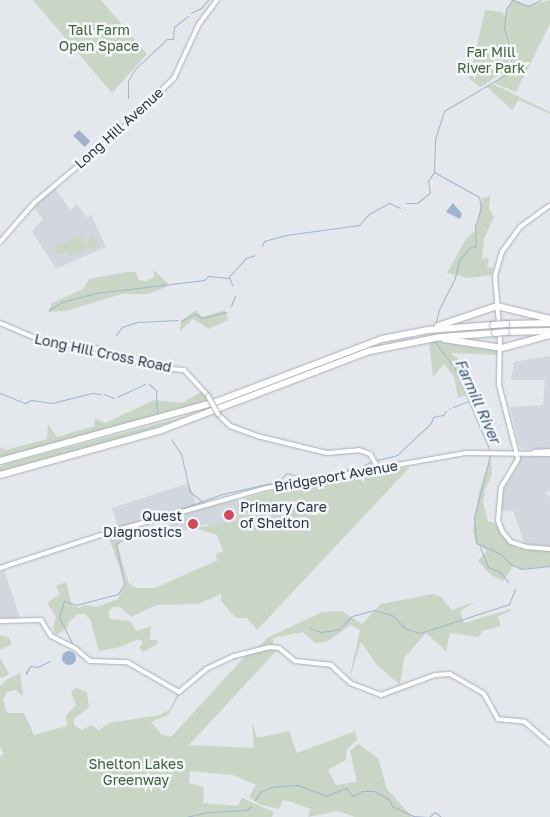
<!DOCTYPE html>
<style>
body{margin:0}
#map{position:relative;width:550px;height:817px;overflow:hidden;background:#e4e7ec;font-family:"Golos Text",sans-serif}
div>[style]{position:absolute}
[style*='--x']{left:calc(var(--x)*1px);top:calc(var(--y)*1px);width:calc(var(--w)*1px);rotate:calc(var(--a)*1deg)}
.built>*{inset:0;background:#d2d6de;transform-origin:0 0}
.green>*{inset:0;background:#c9d6c5}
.round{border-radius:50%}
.water>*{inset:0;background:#9fb4cc;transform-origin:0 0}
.stream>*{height:1px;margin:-0.5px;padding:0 0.5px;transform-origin:0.5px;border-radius:0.5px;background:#9fb4cc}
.roads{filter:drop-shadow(0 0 1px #a9aeb7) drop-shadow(0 0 1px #a9aeb7)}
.secondary>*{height:4px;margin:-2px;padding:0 2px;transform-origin:2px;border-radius:2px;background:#fff}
.highway>*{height:6px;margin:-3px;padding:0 3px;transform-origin:3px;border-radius:3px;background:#fff}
.bridges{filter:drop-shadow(0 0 1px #a9aeb7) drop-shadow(0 0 1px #a9aeb7)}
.secondary-bridge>*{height:4px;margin:-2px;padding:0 2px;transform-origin:2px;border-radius:2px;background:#fff}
.highway-bridge>*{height:6px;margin:-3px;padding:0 3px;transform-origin:3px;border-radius:3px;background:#fff}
.dots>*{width:14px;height:14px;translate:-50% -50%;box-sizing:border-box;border:2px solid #f4f6f9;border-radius:50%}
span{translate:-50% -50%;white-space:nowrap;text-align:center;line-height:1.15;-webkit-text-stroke:5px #f4f6f9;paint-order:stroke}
.park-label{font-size:14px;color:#3f6138}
.street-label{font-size:14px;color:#2b3445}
.poi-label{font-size:14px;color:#2b3445}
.left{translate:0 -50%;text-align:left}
.right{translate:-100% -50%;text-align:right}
.water-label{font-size:15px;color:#34527a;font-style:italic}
</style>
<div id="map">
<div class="built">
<div style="clip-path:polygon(54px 187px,70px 210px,77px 204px,87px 217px,91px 215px,106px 247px,56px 269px,32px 231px,43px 219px,33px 206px)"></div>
<div style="clip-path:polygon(550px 356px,550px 450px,523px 449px,519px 446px,510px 407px,543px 405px,545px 380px,511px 380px,514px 362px)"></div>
<div style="clip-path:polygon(550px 455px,550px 491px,544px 492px,550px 497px,550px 546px,525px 544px,513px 511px,500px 510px,503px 488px,517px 469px,521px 457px)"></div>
<div style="left:189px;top:483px;width:25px;height:81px;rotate:72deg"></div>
<div style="clip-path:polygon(235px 500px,241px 520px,210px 527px,206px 524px,174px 534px,168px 519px)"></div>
<div style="clip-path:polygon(4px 570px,20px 618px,0 621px,0 572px)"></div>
</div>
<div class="green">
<div style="clip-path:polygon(33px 0,101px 0,147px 54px,112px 93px)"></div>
<div style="clip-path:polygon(512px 0,528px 6px,550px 0,550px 24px,516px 92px,494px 83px,512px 67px,511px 56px,505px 32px,510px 67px,481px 87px,469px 79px,485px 10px,502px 12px,505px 16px)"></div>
<div style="clip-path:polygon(493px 84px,550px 112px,550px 114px,519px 100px,512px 110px,487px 87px)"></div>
<div style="clip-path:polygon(490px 196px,489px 208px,494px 217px,484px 238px,482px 259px,489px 258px,487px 267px,493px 268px,492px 275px,468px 278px,447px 273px,467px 237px,476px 231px,482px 198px)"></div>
<div style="clip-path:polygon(82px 236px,87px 248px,69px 256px,65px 248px,63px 255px,56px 253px,55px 246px)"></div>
<div class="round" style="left:86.5px;top:237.5px;width:11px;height:11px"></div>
<div style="clip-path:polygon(154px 270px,168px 284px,166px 287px,148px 294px,122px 294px,65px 311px,48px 312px,52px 303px,83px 289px,89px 279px,127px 272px,136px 272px,139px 280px,146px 281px,154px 277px)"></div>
<div style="clip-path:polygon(196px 310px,202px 317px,225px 310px,228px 320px,209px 329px,193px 319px,180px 331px,181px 321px)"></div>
<div style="clip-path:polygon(441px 341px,496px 349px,498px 352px,497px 355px,451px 353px,458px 359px,468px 394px,458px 398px,454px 377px,444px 364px,433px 377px,429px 342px)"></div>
<div style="clip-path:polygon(203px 391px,207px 401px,169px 414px,0 458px,0 447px,6px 450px,47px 439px,48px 424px,57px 437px,94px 426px,95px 418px,105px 423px,154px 400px,182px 403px)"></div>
<div style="clip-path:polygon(191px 415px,137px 434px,0 472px,0 467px,5px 464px)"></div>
<div style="clip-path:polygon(491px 457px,492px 475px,485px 489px,483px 503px,488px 521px,495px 523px,506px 540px,518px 548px,550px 551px,550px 566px,522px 569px,514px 565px,503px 581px,491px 575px,478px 561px,487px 550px,476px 543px,473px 531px,479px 492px)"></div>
<div style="clip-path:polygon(410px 467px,257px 630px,247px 618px,236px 618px,221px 601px,221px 594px,198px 604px,157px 605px,131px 617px,120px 607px,113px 607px,109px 611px,109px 619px,130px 621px,136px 631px,151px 626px,150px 640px,157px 640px,158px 644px,143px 652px,139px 648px,143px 643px,139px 639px,120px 647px,99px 651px,90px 619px,85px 614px,78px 614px,68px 623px,68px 627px,56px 635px,53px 628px,56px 617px,47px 603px,60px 594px,56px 586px,66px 582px,72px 605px,79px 608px,85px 605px,96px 607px,118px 599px,125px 583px,108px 535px,121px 532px,123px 536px,117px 544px,129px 584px,137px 588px,155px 588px,218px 560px,215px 555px,223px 551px,217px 535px,195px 528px,240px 520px,236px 501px,274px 490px)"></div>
<div style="clip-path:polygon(433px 594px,441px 597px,452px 610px,475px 602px,460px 611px,464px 623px,511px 609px,511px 611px,498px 616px,501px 626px,482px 631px,479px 637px,450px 633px,446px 651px,426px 633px,404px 658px,400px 685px,377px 665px,361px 642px,349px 680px,360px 630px,351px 625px,326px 642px,315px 643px,303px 632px,273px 638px,273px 647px,258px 648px,267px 638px,322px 612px,342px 611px,362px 624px,381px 604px)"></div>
<div style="clip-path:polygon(0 635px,9px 638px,12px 644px,0 650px)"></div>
<div style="clip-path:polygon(279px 648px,189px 745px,254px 748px,252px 722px,257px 738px,289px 731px,297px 753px,355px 731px,357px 740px,347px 749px,346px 760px,328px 770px,336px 785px,357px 782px,350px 751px,358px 744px,378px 758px,387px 789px,412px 817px,355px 817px,338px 811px,308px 817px,310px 809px,295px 803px,283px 800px,279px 809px,261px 805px,249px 797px,256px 785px,233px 775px,190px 771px,189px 783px,203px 787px,204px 791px,203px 803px,238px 806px,242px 798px,274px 812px,272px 817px,0 817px,0 756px,4px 754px,0 747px,0 686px,6px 680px,20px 673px,23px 694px,22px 696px,16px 690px,7px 692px,3px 700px,7px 713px,24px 713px,34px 735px,67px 726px,66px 715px,76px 705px,71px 692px,76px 688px,87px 692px,89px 707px,74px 719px,74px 725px,82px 730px,91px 725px,99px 730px,109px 723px,160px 715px,169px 710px,178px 693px,181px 693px,168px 715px,151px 722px,161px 734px,171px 737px,248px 653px)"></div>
<div style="clip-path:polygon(0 658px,9px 674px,2px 678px,0 677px)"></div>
</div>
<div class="water">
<div style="left:79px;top:130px;width:16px;height:8px;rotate:45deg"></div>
<div style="clip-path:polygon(453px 203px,462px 214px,460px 219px,446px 212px)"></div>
<div class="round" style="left:62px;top:651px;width:14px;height:14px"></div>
</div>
<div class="stream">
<div style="--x:513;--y:0;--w:16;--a:22"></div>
<div style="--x:528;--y:6;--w:14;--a:-25"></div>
<div style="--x:191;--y:13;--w:11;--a:-27"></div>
<div style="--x:201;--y:8;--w:11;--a:-49"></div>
<div style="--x:128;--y:98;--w:17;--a:-90"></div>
<div style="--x:128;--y:81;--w:13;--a:-61"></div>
<div style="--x:134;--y:70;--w:45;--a:-43.2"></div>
<div style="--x:167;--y:39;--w:6;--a:0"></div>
<div style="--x:173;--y:39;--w:12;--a:-85"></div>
<div style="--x:174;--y:27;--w:18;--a:-38"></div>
<div style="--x:434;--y:172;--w:51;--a:29.1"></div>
<div style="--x:479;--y:197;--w:11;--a:80"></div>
<div style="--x:481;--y:208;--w:20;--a:108"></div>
<div style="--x:475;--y:227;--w:19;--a:87"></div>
<div style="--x:476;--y:246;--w:6;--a:171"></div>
<div style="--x:470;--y:247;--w:17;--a:130"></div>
<div style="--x:459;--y:260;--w:18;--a:103"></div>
<div style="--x:455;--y:278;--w:35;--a:117"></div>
<div style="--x:439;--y:309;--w:17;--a:103"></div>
<div style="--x:406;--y:203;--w:11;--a:0"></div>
<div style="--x:417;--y:203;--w:16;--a:-38"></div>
<div style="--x:430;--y:193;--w:12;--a:-99"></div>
<div style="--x:428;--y:181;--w:11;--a:-56"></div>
<div style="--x:434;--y:172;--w:33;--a:-88"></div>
<div style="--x:435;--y:139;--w:29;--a:-72"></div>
<div style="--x:444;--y:111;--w:77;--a:-30.6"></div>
<div style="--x:510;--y:72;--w:16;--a:-86"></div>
<div style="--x:511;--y:56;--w:29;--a:-104"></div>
<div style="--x:504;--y:28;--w:19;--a:-84"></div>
<div style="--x:506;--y:9;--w:11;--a:-56"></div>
<div style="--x:262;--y:246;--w:5;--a:-68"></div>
<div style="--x:264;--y:241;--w:23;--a:-15"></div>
<div style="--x:286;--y:235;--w:74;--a:-7.8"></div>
<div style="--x:359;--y:225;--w:15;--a:-48"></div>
<div style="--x:369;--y:214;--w:23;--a:-29"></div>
<div style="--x:389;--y:203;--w:12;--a:24"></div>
<div style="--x:229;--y:277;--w:9;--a:69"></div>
<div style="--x:231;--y:306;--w:11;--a:-68"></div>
<div style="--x:49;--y:310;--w:15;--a:-32"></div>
<div style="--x:62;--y:302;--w:35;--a:-15"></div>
<div style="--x:96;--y:293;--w:109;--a:-6.9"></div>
<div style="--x:204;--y:280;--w:6;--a:-45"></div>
<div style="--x:208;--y:276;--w:20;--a:6"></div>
<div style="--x:228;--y:278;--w:27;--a:-48"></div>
<div style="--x:246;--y:258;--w:9;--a:-18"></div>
<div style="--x:181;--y:321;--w:16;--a:-27"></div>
<div style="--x:195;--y:314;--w:8;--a:30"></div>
<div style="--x:202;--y:318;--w:25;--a:-14"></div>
<div style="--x:116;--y:335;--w:10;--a:-53"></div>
<div style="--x:122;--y:327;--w:16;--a:-18"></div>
<div style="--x:137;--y:322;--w:41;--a:-2.8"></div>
<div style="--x:435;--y:342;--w:31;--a:53"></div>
<div style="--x:454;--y:367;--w:91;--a:66.8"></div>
<div style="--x:149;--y:384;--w:9;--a:41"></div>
<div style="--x:156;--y:390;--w:24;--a:88"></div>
<div style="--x:0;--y:393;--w:27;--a:22"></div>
<div style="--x:25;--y:403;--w:7;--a:-27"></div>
<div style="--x:31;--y:400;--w:21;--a:8"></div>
<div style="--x:52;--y:403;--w:41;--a:-14"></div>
<div style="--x:92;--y:393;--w:9;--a:6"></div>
<div style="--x:104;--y:394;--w:11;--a:22"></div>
<div style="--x:117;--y:397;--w:31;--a:-25"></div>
<div style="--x:453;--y:407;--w:17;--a:-21"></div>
<div style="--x:449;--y:409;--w:1;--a:-45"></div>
<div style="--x:171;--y:439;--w:18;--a:56"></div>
<div style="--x:181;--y:454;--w:39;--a:77"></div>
<div style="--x:190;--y:492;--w:15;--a:37"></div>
<div style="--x:490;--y:455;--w:65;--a:104.3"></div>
<div style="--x:474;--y:518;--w:25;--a:85"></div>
<div style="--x:476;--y:543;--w:27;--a:24"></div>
<div style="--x:501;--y:554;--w:13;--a:48"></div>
<div style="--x:510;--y:564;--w:13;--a:23"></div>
<div style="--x:522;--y:569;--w:28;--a:-6"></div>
<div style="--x:377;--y:460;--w:21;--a:-14"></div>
<div style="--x:397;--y:455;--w:47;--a:-43.3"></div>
<div style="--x:431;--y:423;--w:6;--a:-72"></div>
<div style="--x:433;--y:417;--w:10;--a:-11"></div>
<div style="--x:443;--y:415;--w:5;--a:-53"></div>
<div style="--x:173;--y:512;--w:52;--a:-20.2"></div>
<div style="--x:222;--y:494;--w:56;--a:-12.3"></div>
<div style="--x:277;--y:482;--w:13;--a:-42"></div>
<div style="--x:287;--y:473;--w:20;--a:15"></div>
<div style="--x:306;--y:478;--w:56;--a:-11.3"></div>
<div style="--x:361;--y:467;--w:13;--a:-29"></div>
<div style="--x:130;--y:536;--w:13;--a:4"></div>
<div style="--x:143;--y:537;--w:15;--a:-37"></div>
<div style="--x:480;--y:547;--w:22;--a:68"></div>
<div style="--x:488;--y:567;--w:13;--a:23"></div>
<div style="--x:500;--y:572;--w:13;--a:51"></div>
<div style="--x:310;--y:628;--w:12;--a:20"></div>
<div style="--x:321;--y:632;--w:18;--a:-9"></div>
<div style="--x:339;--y:629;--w:18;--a:-45"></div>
<div style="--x:352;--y:616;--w:23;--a:-15"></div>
<div style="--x:374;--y:610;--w:19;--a:16"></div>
<div style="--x:392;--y:615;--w:20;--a:45"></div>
<div style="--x:406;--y:629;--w:15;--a:16"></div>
<div style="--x:420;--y:633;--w:94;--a:-18"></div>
<div style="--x:509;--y:604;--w:16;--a:-68"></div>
<div style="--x:72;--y:643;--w:28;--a:-117"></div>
<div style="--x:59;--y:618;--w:18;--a:-74"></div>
<div style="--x:64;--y:601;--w:13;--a:18"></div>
<div style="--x:76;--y:605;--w:43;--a:-14.7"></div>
<div style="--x:118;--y:594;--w:12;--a:-59"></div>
<div style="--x:124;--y:584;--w:41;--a:-101.3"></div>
<div style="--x:116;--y:544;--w:9;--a:-36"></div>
<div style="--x:26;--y:671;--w:3;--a:90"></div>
<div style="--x:26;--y:674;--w:9;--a:-63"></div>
<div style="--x:30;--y:666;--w:7;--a:8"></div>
<div style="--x:37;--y:667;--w:14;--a:-25"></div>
<div style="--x:255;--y:800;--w:9;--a:-58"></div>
<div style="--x:260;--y:792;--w:12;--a:-24"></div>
<div style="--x:271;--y:787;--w:27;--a:-4"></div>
<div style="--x:298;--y:785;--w:30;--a:21"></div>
<div style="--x:326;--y:796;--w:22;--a:-22"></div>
<div style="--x:346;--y:788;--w:11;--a:49"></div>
<div style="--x:353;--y:796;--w:10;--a:-29"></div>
<div style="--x:362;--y:791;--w:12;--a:0"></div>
<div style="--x:374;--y:791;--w:17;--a:28"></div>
<div style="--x:389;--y:799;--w:8;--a:67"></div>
<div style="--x:392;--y:806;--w:23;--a:25"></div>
<div style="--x:413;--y:816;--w:16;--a:4"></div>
<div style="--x:429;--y:817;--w:8;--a:-40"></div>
<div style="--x:435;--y:812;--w:8;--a:40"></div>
<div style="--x:186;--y:817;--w:23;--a:-13"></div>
<div style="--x:208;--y:812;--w:39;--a:-3"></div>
<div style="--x:247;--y:810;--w:6;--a:-39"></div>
</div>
<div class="roads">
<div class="secondary">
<div style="--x:0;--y:242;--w:52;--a:-48.9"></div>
<div style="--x:34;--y:203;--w:119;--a:-40.2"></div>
<div style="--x:125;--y:126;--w:69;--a:-44.4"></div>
<div style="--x:174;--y:78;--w:60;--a:-65.2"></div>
<div style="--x:199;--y:24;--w:30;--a:-53"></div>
<div style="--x:0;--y:323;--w:51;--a:23.1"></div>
<div style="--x:47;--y:343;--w:45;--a:5.1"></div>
<div style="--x:92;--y:347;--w:68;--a:17.9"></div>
<div style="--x:157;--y:368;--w:27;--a:4"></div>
<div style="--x:184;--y:370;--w:35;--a:47"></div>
<div style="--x:499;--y:325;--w:49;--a:-94.7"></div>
<div style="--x:495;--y:276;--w:25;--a:-74"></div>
<div style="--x:502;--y:252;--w:31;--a:-54"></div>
<div style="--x:520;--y:227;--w:37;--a:-36"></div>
<div style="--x:500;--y:332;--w:53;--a:91.1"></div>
<div style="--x:499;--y:385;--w:76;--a:75.6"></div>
<div style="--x:518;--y:459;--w:33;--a:121"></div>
<div style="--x:501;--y:487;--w:33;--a:95"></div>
<div style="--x:498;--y:520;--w:12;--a:70"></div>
<div style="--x:502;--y:531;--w:14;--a:51"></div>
<div style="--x:511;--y:542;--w:16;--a:18"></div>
<div style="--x:526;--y:547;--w:24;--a:5"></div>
<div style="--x:218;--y:414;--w:17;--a:45"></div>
<div style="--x:230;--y:426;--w:29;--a:20"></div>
<div style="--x:257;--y:436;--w:72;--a:13.7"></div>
<div style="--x:327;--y:453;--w:32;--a:-5"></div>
<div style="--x:359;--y:450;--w:12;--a:20"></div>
<div style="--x:370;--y:454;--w:16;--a:60"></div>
<div style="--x:534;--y:452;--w:16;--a:-4"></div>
<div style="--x:0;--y:568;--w:109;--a:-18.1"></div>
<div style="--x:104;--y:534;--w:169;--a:-15.8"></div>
<div style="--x:267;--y:488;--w:201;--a:-10"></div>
<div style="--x:465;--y:453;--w:85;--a:0.7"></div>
<div style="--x:0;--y:621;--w:41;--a:-1.4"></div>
<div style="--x:41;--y:620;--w:19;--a:58"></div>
<div style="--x:51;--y:636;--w:28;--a:27"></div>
<div style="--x:76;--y:649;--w:18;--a:41"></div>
<div style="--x:90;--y:661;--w:37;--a:2"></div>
<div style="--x:127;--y:662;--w:60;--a:30"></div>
<div style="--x:179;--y:692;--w:35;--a:-40"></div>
<div style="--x:206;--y:669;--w:31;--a:-25"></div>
<div style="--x:234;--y:656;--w:36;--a:-14"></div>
<div style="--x:269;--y:647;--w:10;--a:6"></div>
<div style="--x:279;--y:648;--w:21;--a:39"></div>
<div style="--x:295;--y:661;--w:36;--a:6"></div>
<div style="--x:331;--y:665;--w:26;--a:43"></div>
<div style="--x:350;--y:683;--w:33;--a:21"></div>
<div style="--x:381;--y:695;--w:58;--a:-20.3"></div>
<div style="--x:435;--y:675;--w:15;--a:-4"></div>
<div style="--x:450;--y:674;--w:39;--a:30"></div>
<div style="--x:484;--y:694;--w:29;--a:61"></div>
<div style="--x:498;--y:719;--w:27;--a:6"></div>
<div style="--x:525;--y:722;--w:33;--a:41"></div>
</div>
<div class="highway">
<div style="--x:506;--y:324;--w:44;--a:-1.3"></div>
<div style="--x:438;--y:326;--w:62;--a:-18.7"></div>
<div style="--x:497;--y:306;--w:55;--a:13.8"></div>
<div style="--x:506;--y:332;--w:44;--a:-1.3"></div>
<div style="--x:444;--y:339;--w:59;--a:8.8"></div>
<div style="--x:502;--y:348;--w:50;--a:-15.2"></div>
<div style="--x:0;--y:461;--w:224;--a:-15.3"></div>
<div style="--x:216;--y:402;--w:178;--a:-20.8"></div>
<div style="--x:382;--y:339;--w:47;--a:-11.1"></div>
<div style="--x:428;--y:330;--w:65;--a:-4.4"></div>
<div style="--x:0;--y:475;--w:165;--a:-15.5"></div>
<div style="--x:159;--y:431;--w:226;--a:-20.8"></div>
<div style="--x:370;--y:351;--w:72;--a:-11.2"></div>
<div style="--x:441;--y:337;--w:54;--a:-4.2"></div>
</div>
</div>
<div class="bridges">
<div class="secondary-bridge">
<div style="--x:208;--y:396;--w:21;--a:61"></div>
</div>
<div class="highway-bridge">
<div style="--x:493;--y:325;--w:13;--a:-4"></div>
<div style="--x:495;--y:333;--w:11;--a:-5"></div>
</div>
</div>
<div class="dots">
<div style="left:229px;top:515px;background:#d1495b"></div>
<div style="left:193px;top:524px;background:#d1495b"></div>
</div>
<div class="park-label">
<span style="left:99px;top:38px">Tall Farm<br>Open Space</span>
<span style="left:491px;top:60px">Far Mill<br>River Park</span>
<span style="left:136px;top:772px">Shelton Lakes<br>Greenway</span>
</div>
<div class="street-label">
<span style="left:119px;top:128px;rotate:-42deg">Long Hill Avenue</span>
<span style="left:103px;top:353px;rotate:12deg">Long Hill Cross Road</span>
<span style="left:336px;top:476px;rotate:-10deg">Bridgeport Avenue</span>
</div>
<div class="poi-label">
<span class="left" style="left:240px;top:515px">Primary Care<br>of Shelton</span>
<span class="right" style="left:182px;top:524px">Quest<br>Diagnostics</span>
</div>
<div class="water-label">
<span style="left:478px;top:401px;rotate:66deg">Farmill River</span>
</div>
</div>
